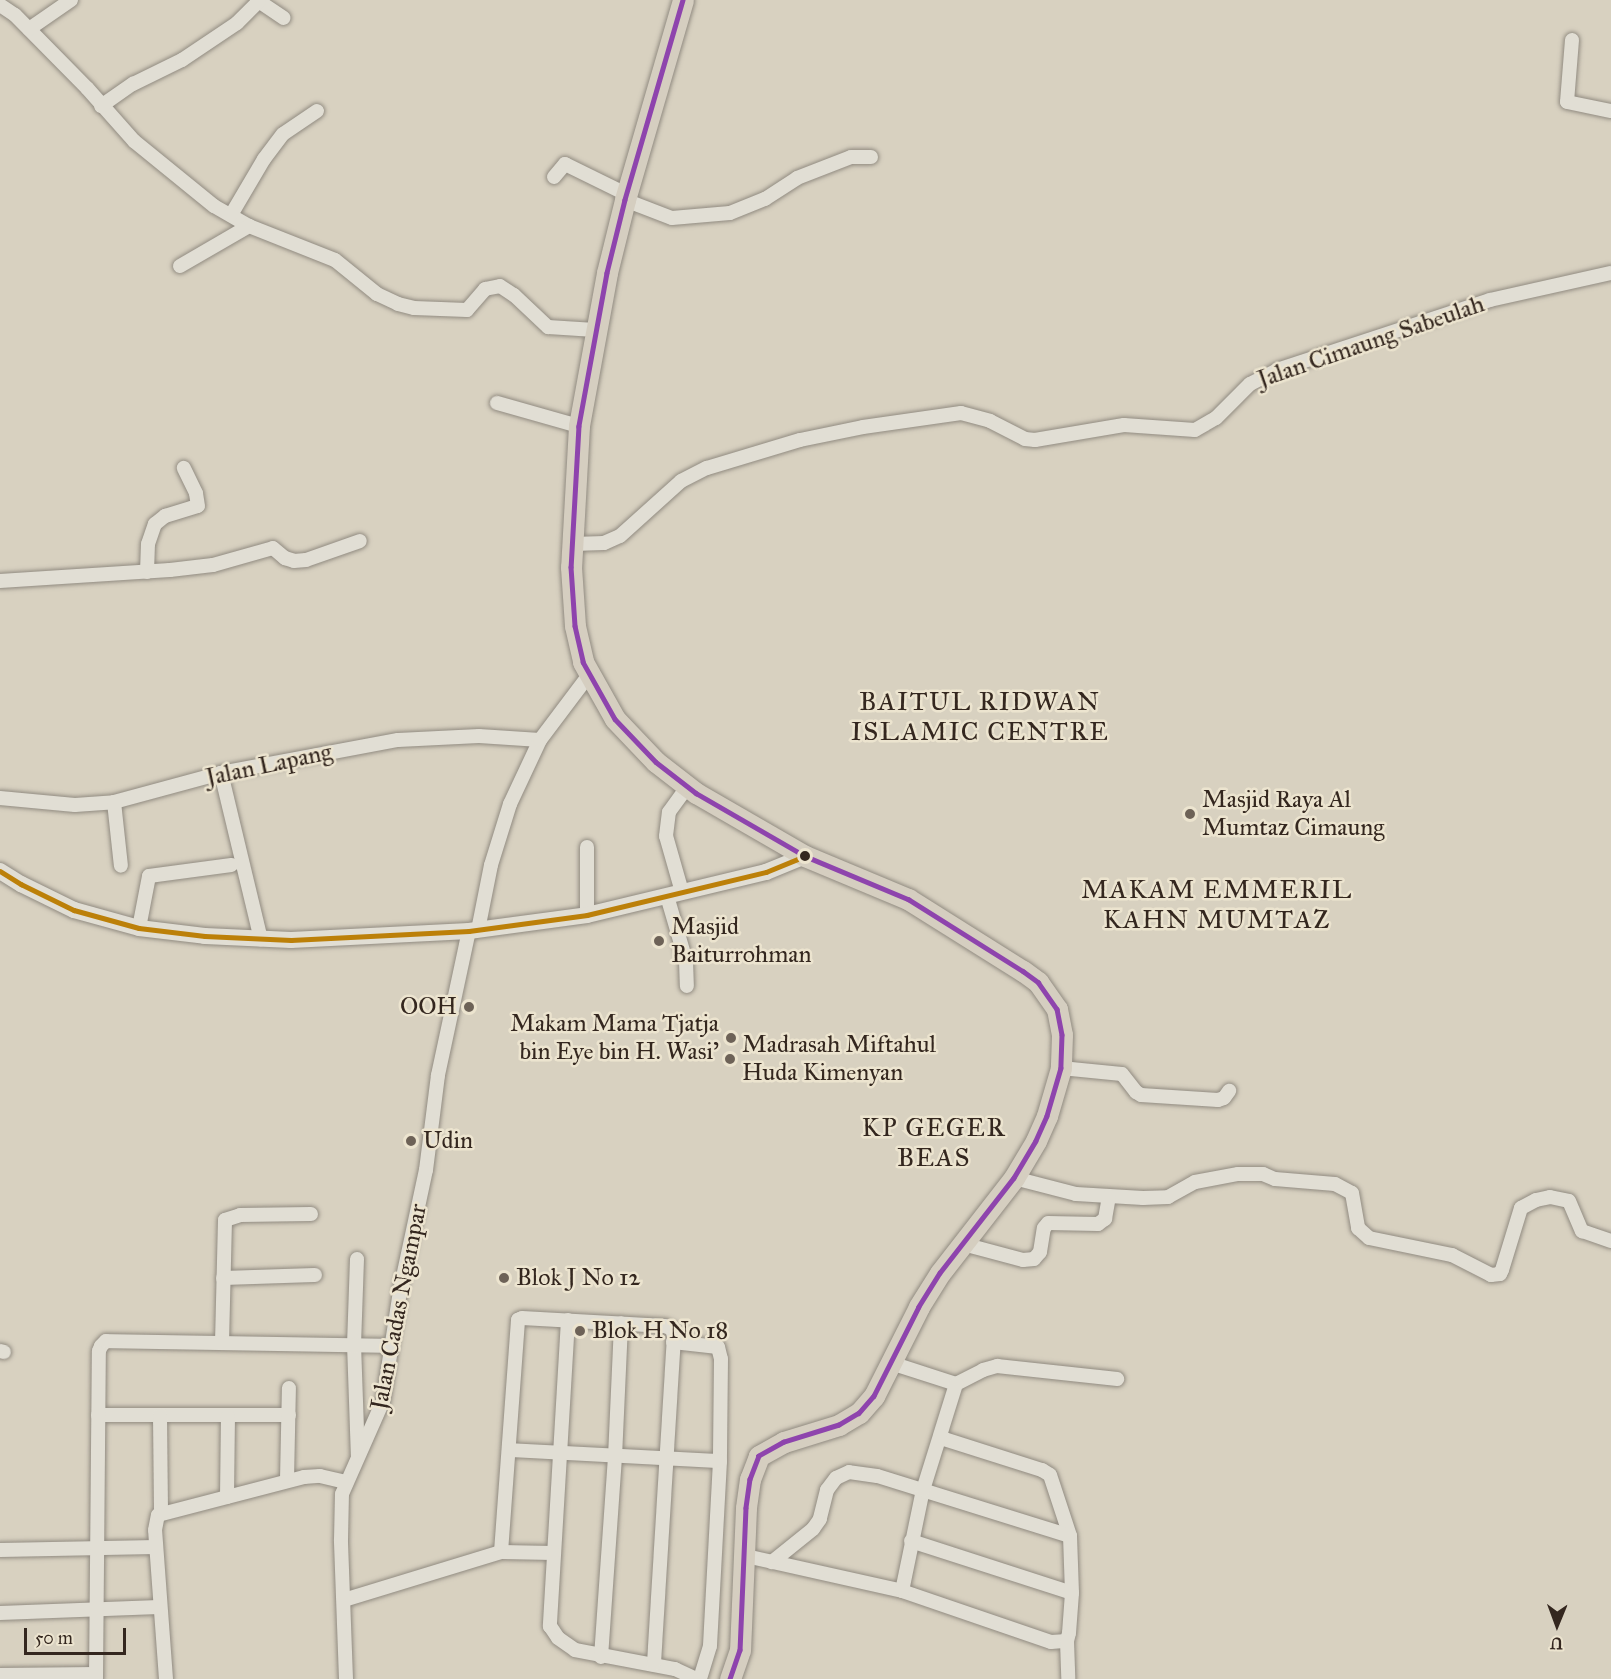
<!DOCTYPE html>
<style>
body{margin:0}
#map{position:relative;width:1611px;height:1679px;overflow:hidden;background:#d8d1c0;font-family:"IM FELL Great Primer",serif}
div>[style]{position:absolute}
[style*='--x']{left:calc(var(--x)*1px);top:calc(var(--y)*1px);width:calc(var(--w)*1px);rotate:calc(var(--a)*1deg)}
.roads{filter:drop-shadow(0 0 2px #918b81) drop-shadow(0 0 2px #918b81)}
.minor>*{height:14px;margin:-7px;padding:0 7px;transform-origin:7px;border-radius:7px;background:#e1ded4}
.tertiary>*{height:16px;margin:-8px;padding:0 8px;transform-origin:8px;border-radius:8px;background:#e1ded4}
.primary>*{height:21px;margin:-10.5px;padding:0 10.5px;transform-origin:10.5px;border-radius:10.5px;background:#d5cec0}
.bus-1>*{height:4.5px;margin:-2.25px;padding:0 2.25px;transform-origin:2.25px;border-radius:2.25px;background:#8e44ad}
.bus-2>*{height:4.5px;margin:-2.25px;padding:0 2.25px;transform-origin:2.25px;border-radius:2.25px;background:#bc8009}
.dots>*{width:16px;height:16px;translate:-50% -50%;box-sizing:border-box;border:3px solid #ece4cf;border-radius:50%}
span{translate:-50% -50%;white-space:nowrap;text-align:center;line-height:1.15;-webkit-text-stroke:5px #ece4cf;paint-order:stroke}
.street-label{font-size:24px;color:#34271f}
.poi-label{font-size:24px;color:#34271f}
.left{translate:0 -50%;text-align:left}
.right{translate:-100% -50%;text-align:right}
.neighbourhood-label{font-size:26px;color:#34271f;letter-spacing:1.5px}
.north{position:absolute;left:1527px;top:1595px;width:60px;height:60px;-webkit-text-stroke:4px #ece4cf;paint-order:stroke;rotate:181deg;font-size:16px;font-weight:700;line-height:24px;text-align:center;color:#34271f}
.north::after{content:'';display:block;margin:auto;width:21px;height:27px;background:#34271f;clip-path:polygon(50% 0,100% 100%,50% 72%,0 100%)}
.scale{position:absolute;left:24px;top:1628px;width:102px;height:27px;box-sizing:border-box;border:3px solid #34271f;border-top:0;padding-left:8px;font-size:18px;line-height:21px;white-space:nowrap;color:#34271f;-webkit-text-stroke:4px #ece4cf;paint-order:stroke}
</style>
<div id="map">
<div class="roads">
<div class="minor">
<div style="--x:257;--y:0;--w:32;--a:34"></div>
<div style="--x:0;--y:5;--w:18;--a:34"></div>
<div style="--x:15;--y:15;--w:103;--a:45.4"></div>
<div style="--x:87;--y:88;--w:71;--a:48.4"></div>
<div style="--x:134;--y:141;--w:103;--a:39.1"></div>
<div style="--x:214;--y:206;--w:40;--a:29.7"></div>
<div style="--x:249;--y:226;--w:92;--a:21.6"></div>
<div style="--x:335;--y:260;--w:54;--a:39"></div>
<div style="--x:377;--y:294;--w:23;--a:25"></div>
<div style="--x:398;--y:304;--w:16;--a:14"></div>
<div style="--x:414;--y:308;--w:53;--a:2.2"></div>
<div style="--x:467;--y:310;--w:28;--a:-49"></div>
<div style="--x:485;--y:289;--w:15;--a:-11"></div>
<div style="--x:500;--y:286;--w:17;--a:33"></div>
<div style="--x:514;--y:295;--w:47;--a:43.3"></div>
<div style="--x:548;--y:327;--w:47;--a:3.7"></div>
<div style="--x:29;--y:29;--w:51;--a:-34.6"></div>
<div style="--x:1572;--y:40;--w:62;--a:94.6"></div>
<div style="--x:1567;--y:102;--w:45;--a:11.6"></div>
<div style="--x:101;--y:106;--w:39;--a:-35"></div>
<div style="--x:133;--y:84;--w:55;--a:-26.1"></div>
<div style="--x:182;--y:60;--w:66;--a:-33.9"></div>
<div style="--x:237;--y:23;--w:31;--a:-45"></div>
<div style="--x:554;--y:177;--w:17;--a:-50"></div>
<div style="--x:565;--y:164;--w:68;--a:26.2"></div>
<div style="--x:625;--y:200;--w:50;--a:21"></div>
<div style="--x:672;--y:218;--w:58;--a:-4.9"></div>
<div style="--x:730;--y:213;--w:38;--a:-22"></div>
<div style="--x:765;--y:199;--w:38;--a:-33"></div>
<div style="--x:797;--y:178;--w:58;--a:-21.3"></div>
<div style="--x:851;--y:157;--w:20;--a:0"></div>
<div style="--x:231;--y:215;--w:65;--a:-59.5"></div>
<div style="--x:264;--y:159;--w:31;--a:-53"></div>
<div style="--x:283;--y:134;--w:41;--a:-34.1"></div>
<div style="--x:180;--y:266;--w:80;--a:-30.1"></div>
<div style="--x:497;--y:403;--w:85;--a:15.7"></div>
<div style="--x:573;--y:544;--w:31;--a:-2"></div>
<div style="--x:604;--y:543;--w:17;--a:-24"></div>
<div style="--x:620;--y:536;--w:82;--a:-42"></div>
<div style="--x:681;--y:481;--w:29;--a:-27"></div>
<div style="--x:707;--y:468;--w:97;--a:-16.8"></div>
<div style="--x:800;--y:440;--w:64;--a:-11.7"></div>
<div style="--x:863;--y:427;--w:99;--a:-8.1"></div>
<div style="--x:961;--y:413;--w:30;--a:15"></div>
<div style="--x:990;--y:421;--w:39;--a:27"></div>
<div style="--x:1025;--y:439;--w:10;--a:6"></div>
<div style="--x:1035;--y:440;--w:90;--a:-9.6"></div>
<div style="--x:1124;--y:425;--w:71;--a:4"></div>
<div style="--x:1195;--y:430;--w:24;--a:-30"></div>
<div style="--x:1216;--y:418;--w:48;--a:-45"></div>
<div style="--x:1250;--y:384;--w:30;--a:-27"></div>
<div style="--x:1277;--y:370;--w:224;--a:-18.2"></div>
<div style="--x:1490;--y:300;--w:124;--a:-12.6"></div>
<div style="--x:147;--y:572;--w:28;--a:-88"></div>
<div style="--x:148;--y:544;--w:21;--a:-71"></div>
<div style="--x:155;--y:524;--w:13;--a:-39"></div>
<div style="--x:165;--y:516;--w:34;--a:-17"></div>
<div style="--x:198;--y:506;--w:13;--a:-99"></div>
<div style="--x:196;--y:493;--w:28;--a:-116"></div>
<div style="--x:0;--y:581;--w:170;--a:-3.7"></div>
<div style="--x:170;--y:570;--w:43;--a:-6.6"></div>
<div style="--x:213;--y:565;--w:62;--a:-15.8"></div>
<div style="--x:273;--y:548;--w:16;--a:40"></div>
<div style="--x:285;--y:558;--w:9;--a:18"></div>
<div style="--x:294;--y:561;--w:12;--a:-5"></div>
<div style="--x:306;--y:560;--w:57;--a:-19.4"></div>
<div style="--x:221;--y:773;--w:171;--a:76.5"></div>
<div style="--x:0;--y:798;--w:75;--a:5.3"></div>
<div style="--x:75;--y:805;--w:39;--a:-4"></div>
<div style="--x:114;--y:802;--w:111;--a:-15.2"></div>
<div style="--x:221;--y:773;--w:180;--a:-10.6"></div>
<div style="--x:398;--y:740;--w:81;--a:-2.8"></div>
<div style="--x:479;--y:736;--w:61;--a:3.8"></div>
<div style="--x:114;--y:802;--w:64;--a:83.8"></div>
<div style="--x:682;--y:892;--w:58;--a:-105.9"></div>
<div style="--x:666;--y:836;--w:24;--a:-83"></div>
<div style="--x:669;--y:812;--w:32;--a:-54"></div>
<div style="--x:667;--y:896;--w:68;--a:73.7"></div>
<div style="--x:686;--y:961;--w:25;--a:88"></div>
<div style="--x:587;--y:915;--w:68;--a:-90"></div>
<div style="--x:139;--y:928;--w:53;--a:-79.1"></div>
<div style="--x:149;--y:876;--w:83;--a:-7.6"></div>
<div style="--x:478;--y:930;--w:66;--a:-78.7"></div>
<div style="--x:491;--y:865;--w:64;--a:-72.7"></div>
<div style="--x:510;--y:804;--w:71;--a:-64.9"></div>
<div style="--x:540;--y:740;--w:81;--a:-53"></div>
<div style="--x:1061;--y:1068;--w:61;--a:5.6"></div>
<div style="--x:1122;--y:1074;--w:23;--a:52"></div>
<div style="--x:1136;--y:1092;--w:6;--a:31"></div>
<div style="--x:1141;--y:1095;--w:77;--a:3.7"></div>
<div style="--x:1218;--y:1100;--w:6;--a:-18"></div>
<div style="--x:1224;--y:1098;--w:9;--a:-54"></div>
<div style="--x:1014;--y:1178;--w:64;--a:14.5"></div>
<div style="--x:1076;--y:1194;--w:67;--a:3.4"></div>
<div style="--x:1143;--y:1198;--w:25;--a:-2"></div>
<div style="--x:1168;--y:1197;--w:31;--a:-29"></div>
<div style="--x:1195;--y:1182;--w:44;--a:-10.5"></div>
<div style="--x:1238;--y:1174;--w:25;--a:0"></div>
<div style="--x:1263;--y:1174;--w:13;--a:23"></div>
<div style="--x:1275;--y:1179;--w:60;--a:4.8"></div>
<div style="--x:1335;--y:1184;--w:19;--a:28"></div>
<div style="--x:1352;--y:1193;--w:36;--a:80"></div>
<div style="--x:1358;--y:1228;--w:15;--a:42"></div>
<div style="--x:1369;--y:1238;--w:85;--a:11.6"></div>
<div style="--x:1452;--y:1255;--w:44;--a:27.1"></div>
<div style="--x:1491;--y:1275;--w:9;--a:-6"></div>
<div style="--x:1500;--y:1274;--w:4;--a:-63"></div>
<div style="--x:1502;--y:1270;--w:65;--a:-73"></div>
<div style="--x:1521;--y:1208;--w:17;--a:-28"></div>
<div style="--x:1536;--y:1200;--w:14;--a:-12"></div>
<div style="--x:1550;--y:1197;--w:19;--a:12"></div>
<div style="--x:1569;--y:1201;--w:33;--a:67"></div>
<div style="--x:1582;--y:1231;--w:31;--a:19"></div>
<div style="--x:963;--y:1244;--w:62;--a:14.9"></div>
<div style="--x:1023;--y:1260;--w:11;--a:-5"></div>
<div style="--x:1034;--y:1259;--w:9;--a:-49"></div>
<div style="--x:1040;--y:1252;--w:24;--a:-81"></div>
<div style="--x:1044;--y:1228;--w:6;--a:-51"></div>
<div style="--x:1048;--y:1223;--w:50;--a:1.1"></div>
<div style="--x:1098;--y:1224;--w:9;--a:-36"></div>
<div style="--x:1105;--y:1219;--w:23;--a:-80"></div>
<div style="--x:357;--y:1259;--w:85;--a:92"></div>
<div style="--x:354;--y:1344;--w:112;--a:88"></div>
<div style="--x:223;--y:1278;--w:92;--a:-1.9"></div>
<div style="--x:568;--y:1320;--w:307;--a:93.4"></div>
<div style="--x:550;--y:1626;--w:14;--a:56"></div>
<div style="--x:558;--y:1638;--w:21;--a:35"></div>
<div style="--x:575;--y:1650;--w:102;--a:10.8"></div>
<div style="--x:675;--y:1669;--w:23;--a:25"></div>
<div style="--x:673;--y:1342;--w:45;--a:6.3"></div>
<div style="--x:718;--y:1347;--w:12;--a:76"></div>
<div style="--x:721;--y:1359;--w:102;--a:90.6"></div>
<div style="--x:720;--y:1461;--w:185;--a:93.1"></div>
<div style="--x:710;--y:1646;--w:34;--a:107"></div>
<div style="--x:222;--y:1343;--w:123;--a:-88.6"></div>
<div style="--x:225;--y:1220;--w:16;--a:-18"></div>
<div style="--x:240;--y:1215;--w:71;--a:-0.8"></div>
<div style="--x:0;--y:1351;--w:4;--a:14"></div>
<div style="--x:891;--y:1363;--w:68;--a:17.9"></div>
<div style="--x:956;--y:1384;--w:30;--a:-27"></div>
<div style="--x:983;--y:1370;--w:15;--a:-16"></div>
<div style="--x:997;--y:1366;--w:121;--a:6.2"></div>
<div style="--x:98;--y:1415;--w:191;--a:0"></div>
<div style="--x:160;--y:1415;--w:97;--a:89.4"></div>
<div style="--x:941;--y:1438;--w:106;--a:17.6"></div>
<div style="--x:1042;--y:1470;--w:9;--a:32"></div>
<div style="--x:1050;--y:1475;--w:64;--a:71.8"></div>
<div style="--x:509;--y:1450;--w:211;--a:3"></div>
<div style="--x:287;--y:1480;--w:92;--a:-88.8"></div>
<div style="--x:227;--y:1497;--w:81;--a:-89.3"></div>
<div style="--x:911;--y:1541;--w:169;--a:17.9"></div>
<div style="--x:0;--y:1550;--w:156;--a:-1.1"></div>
<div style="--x:501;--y:1552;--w:52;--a:1.1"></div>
<div style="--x:746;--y:1556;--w:160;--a:12.6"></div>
<div style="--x:902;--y:1591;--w:157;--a:18.9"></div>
<div style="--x:1051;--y:1642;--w:16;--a:-4"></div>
<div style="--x:1067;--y:1641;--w:8;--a:-76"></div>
<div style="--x:1069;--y:1633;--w:40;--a:-85.7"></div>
<div style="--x:1072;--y:1593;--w:57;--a:-92"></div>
<div style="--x:1070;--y:1536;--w:202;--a:-162.7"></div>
<div style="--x:877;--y:1476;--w:28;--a:-172"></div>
<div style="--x:849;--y:1472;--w:14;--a:155"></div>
<div style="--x:836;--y:1478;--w:15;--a:127"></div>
<div style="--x:827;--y:1490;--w:30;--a:104"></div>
<div style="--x:820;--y:1519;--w:12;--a:125"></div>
<div style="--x:813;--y:1529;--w:53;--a:141.2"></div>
<div style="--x:902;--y:1591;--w:103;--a:-78.3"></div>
<div style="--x:923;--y:1490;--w:111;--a:-72.7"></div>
<div style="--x:344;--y:1600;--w:164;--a:-17"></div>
<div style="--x:501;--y:1552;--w:233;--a:-85.8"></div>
<div style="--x:518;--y:1320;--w:4;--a:-27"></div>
<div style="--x:522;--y:1318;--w:143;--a:3.2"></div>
<div style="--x:665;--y:1326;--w:8;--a:23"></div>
<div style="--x:672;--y:1329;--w:7;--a:74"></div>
<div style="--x:674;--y:1336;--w:329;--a:93.5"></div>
<div style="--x:0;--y:1613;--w:159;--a:-2.2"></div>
<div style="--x:1067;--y:1641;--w:38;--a:88"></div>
<div style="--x:601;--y:1657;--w:200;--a:-86"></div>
<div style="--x:615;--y:1457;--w:134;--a:-87.4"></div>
<div style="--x:0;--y:1675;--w:96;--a:-0.6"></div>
<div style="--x:96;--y:1679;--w:328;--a:-89.5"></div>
<div style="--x:99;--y:1351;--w:5;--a:-68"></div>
<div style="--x:101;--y:1346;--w:7;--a:-45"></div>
<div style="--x:106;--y:1341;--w:284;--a:1"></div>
<div style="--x:166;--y:1679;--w:149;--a:-94.2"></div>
<div style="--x:155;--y:1530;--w:15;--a:-79"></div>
<div style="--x:158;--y:1515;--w:151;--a:-14.6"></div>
<div style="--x:304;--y:1477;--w:16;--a:-4"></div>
<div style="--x:320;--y:1476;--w:27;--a:13"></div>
<div style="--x:346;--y:1679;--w:139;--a:-92.1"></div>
<div style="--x:341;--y:1540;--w:46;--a:-88.8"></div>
<div style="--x:342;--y:1494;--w:102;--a:-66.2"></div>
<div style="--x:383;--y:1401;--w:111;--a:-81.2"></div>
<div style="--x:400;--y:1291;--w:124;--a:-77.9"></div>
<div style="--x:426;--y:1170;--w:96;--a:-82.8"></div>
<div style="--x:438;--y:1075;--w:147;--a:-77.9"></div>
</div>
<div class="tertiary">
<div style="--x:0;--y:871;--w:25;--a:32"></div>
<div style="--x:21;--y:884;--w:59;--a:26.1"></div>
<div style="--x:74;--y:910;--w:67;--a:15.5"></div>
<div style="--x:139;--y:928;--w:66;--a:6.9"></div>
<div style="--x:205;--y:936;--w:86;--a:2.7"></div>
<div style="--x:291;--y:940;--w:178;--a:-2.9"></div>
<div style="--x:469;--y:931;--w:119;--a:-7.7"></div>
<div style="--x:587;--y:915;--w:184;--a:-13.5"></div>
<div style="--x:766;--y:872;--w:42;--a:-22.3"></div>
</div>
<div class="primary">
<div style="--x:683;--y:0;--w:208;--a:106.2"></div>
<div style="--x:625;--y:200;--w:75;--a:103.9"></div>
<div style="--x:607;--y:273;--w:156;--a:100.4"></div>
<div style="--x:579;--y:426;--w:141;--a:93.2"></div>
<div style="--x:571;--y:567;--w:59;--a:86.1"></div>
<div style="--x:575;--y:626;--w:37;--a:77"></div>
<div style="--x:583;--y:662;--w:65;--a:60.7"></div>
<div style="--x:615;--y:719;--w:59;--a:46.4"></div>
<div style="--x:656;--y:762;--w:51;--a:37.8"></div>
<div style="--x:696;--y:793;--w:126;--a:30"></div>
<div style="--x:805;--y:856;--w:112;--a:22.7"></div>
<div style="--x:908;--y:899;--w:136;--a:32.1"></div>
<div style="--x:1023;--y:971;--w:19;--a:36"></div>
<div style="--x:1038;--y:982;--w:33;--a:55"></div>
<div style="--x:1057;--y:1009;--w:26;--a:79"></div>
<div style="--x:1062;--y:1035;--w:33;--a:92"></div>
<div style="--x:1061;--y:1068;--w:50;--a:106.3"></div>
<div style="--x:1047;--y:1116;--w:27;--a:114"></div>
<div style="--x:1036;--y:1141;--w:43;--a:120.7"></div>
<div style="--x:1014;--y:1178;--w:120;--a:127.9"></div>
<div style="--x:940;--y:1273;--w:40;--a:122"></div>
<div style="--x:919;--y:1307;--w:100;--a:116.8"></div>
<div style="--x:874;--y:1396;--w:23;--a:131"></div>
<div style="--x:859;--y:1413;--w:23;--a:149"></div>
<div style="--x:839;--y:1425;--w:58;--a:162.8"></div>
<div style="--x:784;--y:1442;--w:29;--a:151"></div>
<div style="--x:759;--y:1456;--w:25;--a:111"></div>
<div style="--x:750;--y:1479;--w:29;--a:98"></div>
<div style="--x:746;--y:1508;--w:142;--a:92.4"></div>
<div style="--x:740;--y:1650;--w:31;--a:109"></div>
</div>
</div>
<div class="bus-1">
<div style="--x:683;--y:0;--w:208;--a:106.2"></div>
<div style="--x:625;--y:200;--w:75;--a:103.9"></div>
<div style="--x:607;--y:273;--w:156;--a:100.4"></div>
<div style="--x:579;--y:426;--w:141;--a:93.2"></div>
<div style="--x:571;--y:567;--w:59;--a:86.1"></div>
<div style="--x:575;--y:626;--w:37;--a:77"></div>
<div style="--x:583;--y:662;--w:65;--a:60.7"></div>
<div style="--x:615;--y:719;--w:59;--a:46.4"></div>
<div style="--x:656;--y:762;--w:51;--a:37.8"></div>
<div style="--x:696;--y:793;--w:126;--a:30"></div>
<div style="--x:805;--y:856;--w:112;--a:22.7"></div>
<div style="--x:908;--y:899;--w:136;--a:32.1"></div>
<div style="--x:1023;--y:971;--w:19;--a:36"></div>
<div style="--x:1038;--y:982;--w:33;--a:55"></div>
<div style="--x:1057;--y:1009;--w:26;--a:79"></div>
<div style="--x:1062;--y:1035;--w:33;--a:92"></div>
<div style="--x:1061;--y:1068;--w:50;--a:106.3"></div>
<div style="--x:1047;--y:1116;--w:27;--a:114"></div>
<div style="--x:1036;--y:1141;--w:43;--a:120.7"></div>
<div style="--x:1014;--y:1178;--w:120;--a:127.9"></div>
<div style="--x:940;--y:1273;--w:40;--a:122"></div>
<div style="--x:919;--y:1307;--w:100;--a:116.8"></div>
<div style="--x:874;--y:1396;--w:23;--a:131"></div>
<div style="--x:859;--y:1413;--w:23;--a:149"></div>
<div style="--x:839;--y:1425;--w:58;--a:162.8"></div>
<div style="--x:784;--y:1442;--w:29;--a:151"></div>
<div style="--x:759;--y:1456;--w:25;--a:111"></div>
<div style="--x:750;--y:1479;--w:29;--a:98"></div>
<div style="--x:746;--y:1508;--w:142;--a:92.4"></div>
<div style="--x:740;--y:1650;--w:31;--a:109"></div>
</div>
<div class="bus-2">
<div style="--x:0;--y:871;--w:25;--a:32"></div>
<div style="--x:21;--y:884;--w:59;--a:26.1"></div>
<div style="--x:74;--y:910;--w:67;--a:15.5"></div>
<div style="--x:139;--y:928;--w:66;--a:6.9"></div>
<div style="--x:205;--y:936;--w:86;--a:2.7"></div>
<div style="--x:291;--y:940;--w:178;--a:-2.9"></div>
<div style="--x:469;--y:931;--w:119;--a:-7.7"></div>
<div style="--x:587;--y:915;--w:184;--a:-13.5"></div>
<div style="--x:766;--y:872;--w:42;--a:-22.3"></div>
</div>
<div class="dots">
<div style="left:1190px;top:814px;background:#6d6257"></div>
<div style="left:805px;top:856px;background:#34271f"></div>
<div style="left:659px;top:941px;background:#6d6257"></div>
<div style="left:469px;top:1007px;background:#6d6257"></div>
<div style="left:731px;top:1038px;background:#6d6257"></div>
<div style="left:730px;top:1059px;background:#6d6257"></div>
<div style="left:411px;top:1141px;background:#6d6257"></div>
<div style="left:504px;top:1278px;background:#6d6257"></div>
<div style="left:580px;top:1331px;background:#6d6257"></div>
</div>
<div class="street-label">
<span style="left:1371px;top:342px;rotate:-19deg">Jalan Cimaung Sabeulah</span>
<span style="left:269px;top:765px;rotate:-12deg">Jalan Lapang</span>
<span style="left:399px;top:1307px;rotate:-79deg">Jalan Cadas Ngampar</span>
</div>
<div class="poi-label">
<span class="left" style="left:1202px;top:814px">Masjid Raya Al<br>Mumtaz Cimaung</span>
<span class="left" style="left:671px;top:941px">Masjid<br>Baiturrohman</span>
<span class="right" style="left:457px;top:1007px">OOH</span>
<span class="right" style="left:719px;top:1038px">Makam Mama Tjatja<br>bin Eye bin H. Wasi'</span>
<span class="left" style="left:742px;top:1059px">Madrasah Miftahul<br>Huda Kimenyan</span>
<span class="left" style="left:423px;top:1141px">Udin</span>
<span class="left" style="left:516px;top:1278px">Blok J No 12</span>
<span class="left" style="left:592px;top:1331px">Blok H No 18</span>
</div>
<div class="neighbourhood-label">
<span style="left:980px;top:717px">BAITUL RIDWAN<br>ISLAMIC CENTRE</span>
<span style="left:1217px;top:905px">MAKAM EMMERIL<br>KAHN MUMTAZ</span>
<span style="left:934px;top:1143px">KP GEGER<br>BEAS</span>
</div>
<div class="north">U</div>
<div class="scale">50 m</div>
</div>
